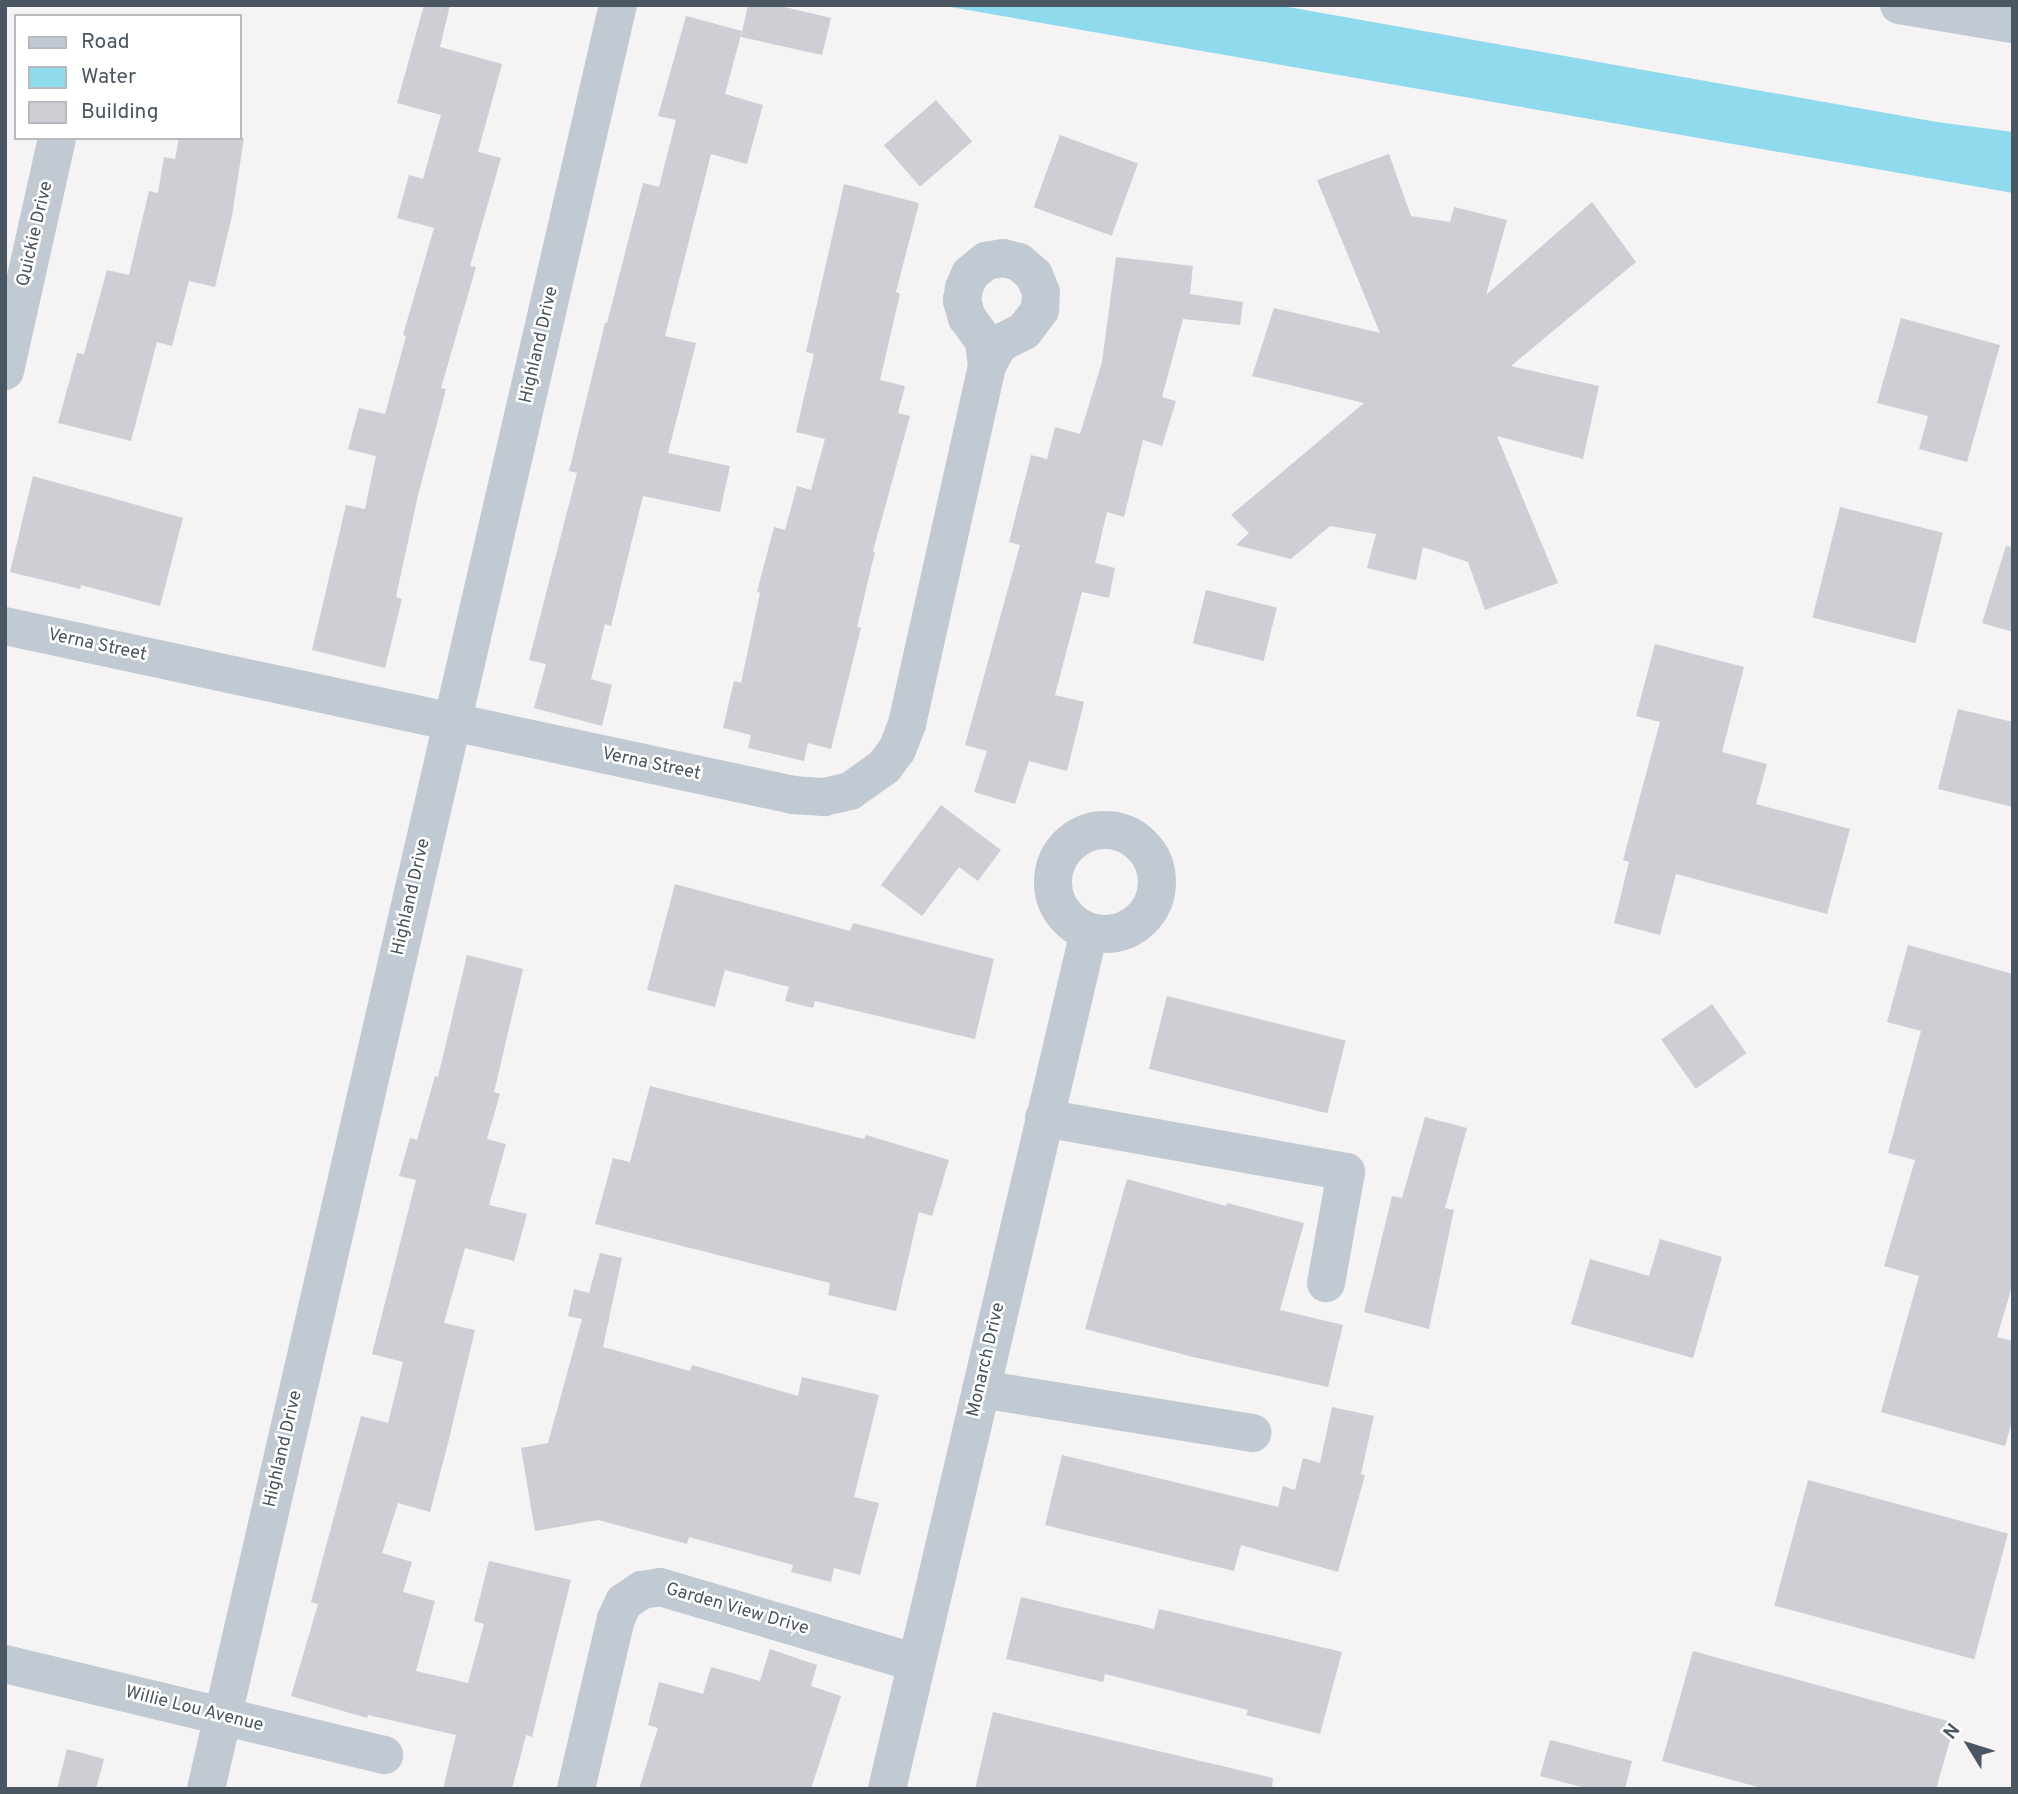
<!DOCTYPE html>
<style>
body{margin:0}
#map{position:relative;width:2018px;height:1794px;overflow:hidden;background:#f5f3f3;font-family:Overpass,sans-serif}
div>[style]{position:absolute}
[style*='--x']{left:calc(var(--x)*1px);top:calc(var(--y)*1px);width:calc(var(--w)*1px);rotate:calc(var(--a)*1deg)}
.water>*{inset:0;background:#90daee}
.building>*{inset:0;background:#cdcfd5;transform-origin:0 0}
.minor>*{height:38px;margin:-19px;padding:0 19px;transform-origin:19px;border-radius:19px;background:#c1cad2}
.minor>.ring{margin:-19px;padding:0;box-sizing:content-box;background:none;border:38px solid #c1cad2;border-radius:50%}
span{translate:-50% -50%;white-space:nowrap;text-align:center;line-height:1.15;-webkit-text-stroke:5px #fff;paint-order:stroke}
.street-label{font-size:18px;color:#4a5661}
.frame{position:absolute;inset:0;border:7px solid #4a5661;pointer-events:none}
.legend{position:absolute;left:14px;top:14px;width:228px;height:126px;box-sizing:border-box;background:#fff;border:2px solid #b7bbc0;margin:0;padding:9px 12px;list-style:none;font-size:21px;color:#4a5661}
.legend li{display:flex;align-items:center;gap:14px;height:35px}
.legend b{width:35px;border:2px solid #b7bbc0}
.north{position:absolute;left:1934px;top:1710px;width:70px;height:70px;-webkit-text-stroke:5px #fff;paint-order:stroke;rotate:308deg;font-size:19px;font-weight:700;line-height:28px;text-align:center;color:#4a5661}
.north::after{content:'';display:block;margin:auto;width:24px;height:32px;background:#4a5661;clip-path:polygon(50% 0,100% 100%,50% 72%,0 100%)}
</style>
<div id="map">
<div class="water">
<div style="clip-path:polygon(939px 5px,1277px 5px,1937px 122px,2013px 132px,2013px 193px)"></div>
</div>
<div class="building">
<div style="clip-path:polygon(424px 5px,450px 5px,440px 47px,502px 64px,478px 152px,501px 158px,470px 266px,476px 267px,441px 388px,446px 389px,418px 495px,396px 597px,402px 599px,385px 668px,312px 650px,346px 505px,365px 509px,376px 456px,348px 449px,359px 408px,385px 414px,406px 336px,403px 335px,434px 228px,397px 218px,409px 175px,423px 179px,441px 115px,397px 103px)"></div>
<div style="clip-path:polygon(748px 5px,776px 5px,831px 18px,822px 55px,741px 37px)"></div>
<div style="clip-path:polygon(686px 16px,742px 31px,725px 94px,763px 105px,747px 164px,711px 154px,665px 336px,696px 343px,668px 453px,730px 466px,720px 512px,643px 496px,611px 626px,605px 624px,591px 679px,612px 685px,602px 726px,534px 708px,546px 664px,529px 660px,577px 473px,569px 471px,605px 323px,607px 323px,643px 183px,659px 187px,676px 120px,658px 116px)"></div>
<div style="left:936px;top:100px;width:55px;height:69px;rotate:49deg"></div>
<div style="left:1060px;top:135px;width:83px;height:77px;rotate:20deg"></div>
<div style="clip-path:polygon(179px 138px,244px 138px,232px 216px,215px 287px,189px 281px,172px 346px,157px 342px,131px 441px,58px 423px,77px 353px,84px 354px,107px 270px,129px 275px,149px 191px,158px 193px,164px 157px,175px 159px)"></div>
<div style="clip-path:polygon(1389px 154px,1411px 216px,1450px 222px,1454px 207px,1507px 220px,1486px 295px,1592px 202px,1636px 262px,1511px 366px,1599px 386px,1583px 459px,1497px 436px,1558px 583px,1485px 610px,1468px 562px,1423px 547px,1416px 580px,1367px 568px,1376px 534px,1330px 526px,1291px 559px,1236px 545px,1249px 533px,1231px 515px,1364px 403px,1252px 376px,1274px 308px,1380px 333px,1317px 180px)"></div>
<div style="clip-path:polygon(844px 184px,919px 203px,896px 292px,900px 294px,880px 380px,905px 386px,898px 413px,910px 416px,873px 551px,875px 552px,857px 627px,861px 628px,831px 749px,808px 743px,804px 761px,748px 748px,751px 735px,723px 728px,734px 681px,741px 683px,760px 593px,757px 592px,774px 527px,785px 530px,797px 486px,811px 490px,825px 439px,796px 432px,814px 354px,806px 352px)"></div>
<div style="clip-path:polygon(1116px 257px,1193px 266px,1190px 294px,1243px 302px,1240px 325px,1183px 319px,1162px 397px,1176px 401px,1162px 446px,1143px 440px,1124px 517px,1107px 512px,1095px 563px,1115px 568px,1109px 598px,1082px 592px,1055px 695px,1084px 702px,1067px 771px,1029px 761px,1015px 804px,974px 792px,987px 751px,965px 745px,1020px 545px,1009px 542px,1031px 455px,1047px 459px,1055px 427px,1080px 434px,1102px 362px)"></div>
<div style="clip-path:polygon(1901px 318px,2000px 345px,1967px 462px,1919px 449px,1928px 416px,1877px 403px)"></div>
<div style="clip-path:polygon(33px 476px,183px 518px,160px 606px,81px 585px,80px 589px,10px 572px)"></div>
<div style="left:1840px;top:507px;width:106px;height:114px;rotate:14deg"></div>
<div style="clip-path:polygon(2006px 546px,2013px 547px,2013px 632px,1982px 623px)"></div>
<div style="left:1206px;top:590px;width:73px;height:55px;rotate:14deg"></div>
<div style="clip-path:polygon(1655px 644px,1744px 667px,1722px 752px,1767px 764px,1756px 804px,1850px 829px,1827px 914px,1676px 874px,1660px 935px,1614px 923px,1629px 862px,1623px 860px,1660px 722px,1636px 716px)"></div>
<div style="clip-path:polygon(1958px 709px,2013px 722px,2013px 807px,1938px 789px)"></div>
<div style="clip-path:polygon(941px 805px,1001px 850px,978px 881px,959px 867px,922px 916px,881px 885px)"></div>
<div style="clip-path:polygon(675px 884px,850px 931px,853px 923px,994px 959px,975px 1039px,815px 1001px,813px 1008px,785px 1001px,789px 987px,725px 970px,715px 1007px,647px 990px)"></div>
<div style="clip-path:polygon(1908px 945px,2013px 974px,2013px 1283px,1997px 1337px,2013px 1341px,2013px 1418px,2005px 1446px,1881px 1412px,1919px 1276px,1884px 1266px,1915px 1160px,1888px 1153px,1921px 1031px,1887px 1022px)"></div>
<div style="clip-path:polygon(467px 955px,523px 969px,494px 1092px,500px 1094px,487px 1139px,506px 1144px,489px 1205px,527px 1214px,514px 1261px,465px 1248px,444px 1323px,475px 1330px,448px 1443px,430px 1512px,398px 1503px,382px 1553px,412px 1562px,403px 1592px,435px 1601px,416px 1671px,468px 1683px,484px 1624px,474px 1621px,489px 1561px,571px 1580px,532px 1737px,526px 1735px,512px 1789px,443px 1789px,456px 1735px,368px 1715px,367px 1718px,291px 1696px,318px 1604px,311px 1602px,361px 1416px,388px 1423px,403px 1362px,372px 1354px,416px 1180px,399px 1176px,410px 1138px,417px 1140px,435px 1076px,438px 1077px)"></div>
<div style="left:1167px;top:996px;width:184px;height:75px;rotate:14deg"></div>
<div style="left:1712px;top:1004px;width:60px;height:62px;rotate:55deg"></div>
<div style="clip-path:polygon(650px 1086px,864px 1139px,866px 1135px,949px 1160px,932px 1216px,919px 1212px,896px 1311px,828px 1295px,830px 1283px,595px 1224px,613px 1158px,630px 1162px)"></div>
<div style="clip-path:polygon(1425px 1117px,1467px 1128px,1445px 1208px,1454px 1210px,1429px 1329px,1364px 1312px,1392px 1196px,1402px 1198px)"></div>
<div style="clip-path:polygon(1127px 1179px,1226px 1206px,1227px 1203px,1304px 1223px,1280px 1310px,1343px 1325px,1328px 1387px,1193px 1357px,1085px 1329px)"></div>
<div style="clip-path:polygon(1660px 1239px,1722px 1257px,1693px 1358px,1571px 1324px,1590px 1259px,1649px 1276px)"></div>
<div style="clip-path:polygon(600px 1253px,622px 1258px,603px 1347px,690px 1371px,692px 1365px,798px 1396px,802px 1377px,879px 1395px,854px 1497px,879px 1503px,860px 1575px,834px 1568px,831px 1582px,791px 1572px,793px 1565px,689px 1537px,687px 1544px,598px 1520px,535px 1531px,521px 1448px,548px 1443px,582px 1319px,568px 1316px,574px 1289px,589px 1293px)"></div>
<div style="clip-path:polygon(1332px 1407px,1374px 1416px,1361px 1474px,1365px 1475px,1338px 1572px,1241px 1545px,1234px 1571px,1045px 1525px,1062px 1455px,1278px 1507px,1283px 1486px,1295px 1490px,1303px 1458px,1320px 1463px)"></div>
<div style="left:1808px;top:1480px;width:207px;height:130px;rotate:15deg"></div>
<div style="clip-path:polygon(1021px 1597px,1154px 1629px,1159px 1609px,1342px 1652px,1320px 1734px,1246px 1715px,1248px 1710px,1105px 1674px,1103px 1682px,1006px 1659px)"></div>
<div style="clip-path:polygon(770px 1649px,817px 1665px,811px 1686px,841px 1696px,811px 1789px,639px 1789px,658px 1728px,648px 1725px,659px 1682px,703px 1694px,711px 1667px,760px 1681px)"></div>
<div style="clip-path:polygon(1693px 1651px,1955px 1723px,1936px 1789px,1765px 1789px,1662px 1761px)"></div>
<div style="clip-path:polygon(993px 1712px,1273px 1778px,1272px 1789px,975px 1789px)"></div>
<div style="clip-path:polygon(1550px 1740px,1632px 1761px,1625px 1789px,1589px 1789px,1540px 1776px)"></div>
<div style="clip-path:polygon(67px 1749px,104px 1759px,96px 1789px,57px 1789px)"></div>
</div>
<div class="minor">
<div style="--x:1899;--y:5;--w:116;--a:9.5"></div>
<div style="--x:1003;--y:258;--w:16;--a:14"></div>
<div style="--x:1019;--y:262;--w:20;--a:41"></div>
<div style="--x:1034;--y:275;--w:18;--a:68"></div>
<div style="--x:1041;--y:292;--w:18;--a:93"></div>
<div style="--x:1040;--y:310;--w:26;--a:127"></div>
<div style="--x:1024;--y:331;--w:28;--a:153"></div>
<div style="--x:999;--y:344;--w:25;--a:119"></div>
<div style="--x:987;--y:366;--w:25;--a:-97"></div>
<div style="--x:984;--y:341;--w:29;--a:-126"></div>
<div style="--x:967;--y:318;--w:19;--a:-106"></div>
<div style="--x:962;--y:300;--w:12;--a:-81"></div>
<div style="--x:964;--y:288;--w:15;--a:-67"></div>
<div style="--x:970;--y:274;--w:21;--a:-39"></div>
<div style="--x:986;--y:261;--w:17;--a:-10"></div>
<div style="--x:5;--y:371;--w:239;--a:-77.4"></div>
<div style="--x:5;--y:626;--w:806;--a:12.1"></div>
<div style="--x:793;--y:795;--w:31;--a:4"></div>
<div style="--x:824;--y:797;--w:27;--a:-13"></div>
<div style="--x:850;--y:791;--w:42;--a:-35.2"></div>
<div style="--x:884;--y:767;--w:21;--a:-53"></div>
<div style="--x:897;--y:750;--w:28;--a:-69"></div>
<div style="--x:907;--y:724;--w:367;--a:-77.4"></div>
<div class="ring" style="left:1053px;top:830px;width:66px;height:66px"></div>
<div style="--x:1044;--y:1118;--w:307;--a:10.1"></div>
<div style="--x:1346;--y:1172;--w:113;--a:100.2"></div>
<div style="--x:981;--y:1389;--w:275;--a:9.2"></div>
<div style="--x:5;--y:1664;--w:390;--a:13.5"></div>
<div style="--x:206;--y:1789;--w:1831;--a:-77"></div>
<div style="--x:576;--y:1789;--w:175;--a:-76.8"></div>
<div style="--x:616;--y:1619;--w:19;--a:-65"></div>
<div style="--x:624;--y:1602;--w:22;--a:-34"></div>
<div style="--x:642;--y:1590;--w:18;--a:-9"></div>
<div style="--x:660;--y:1587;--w:267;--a:16.5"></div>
<div style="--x:887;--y:1789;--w:880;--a:-76.74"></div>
</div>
<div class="street-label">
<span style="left:36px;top:234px;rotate:-77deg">Quickie Drive</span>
<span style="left:540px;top:345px;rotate:-77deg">Highland Drive</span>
<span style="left:97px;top:646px;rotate:12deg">Verna Street</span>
<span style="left:651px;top:765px;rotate:12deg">Verna Street</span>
<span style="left:412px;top:897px;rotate:-77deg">Highland Drive</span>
<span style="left:987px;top:1360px;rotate:-77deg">Monarch Drive</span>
<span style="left:284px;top:1449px;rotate:-77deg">Highland Drive</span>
<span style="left:737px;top:1610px;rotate:16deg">Garden View Drive</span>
<span style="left:194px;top:1710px;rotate:14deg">Willie Lou Avenue</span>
</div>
<div class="frame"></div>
<ul class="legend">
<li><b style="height:9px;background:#c1cad2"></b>Road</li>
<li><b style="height:19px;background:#90daee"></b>Water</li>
<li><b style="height:19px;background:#cdcfd5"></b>Building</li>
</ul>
<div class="north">N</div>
</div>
